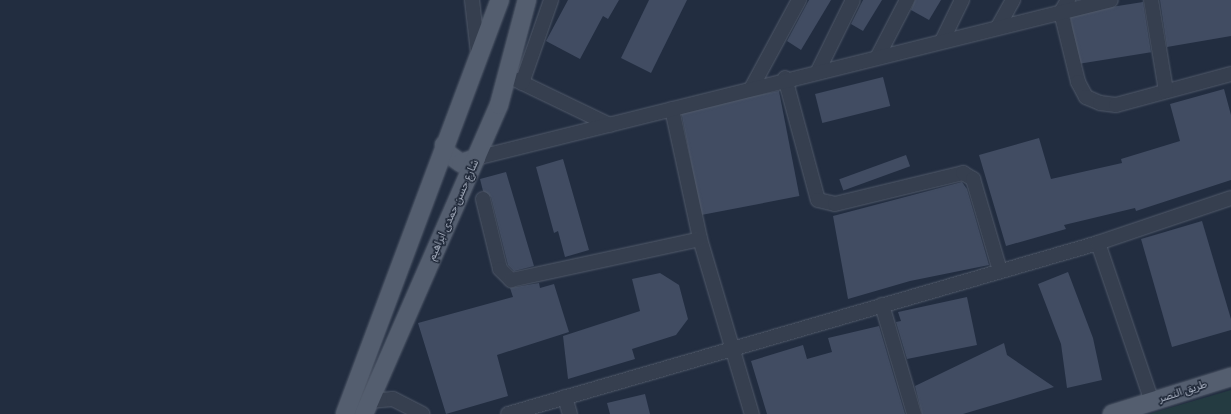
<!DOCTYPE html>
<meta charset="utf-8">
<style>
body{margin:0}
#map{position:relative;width:1231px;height:414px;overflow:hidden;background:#222d40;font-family:Overpass,"Noto Sans Arabic",sans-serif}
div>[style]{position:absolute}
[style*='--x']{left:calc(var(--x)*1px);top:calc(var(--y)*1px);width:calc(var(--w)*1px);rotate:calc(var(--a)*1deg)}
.green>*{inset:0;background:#243b41}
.building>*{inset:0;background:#414c62;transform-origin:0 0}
.roads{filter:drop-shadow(0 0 1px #515a6a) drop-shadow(0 0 1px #515a6a)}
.minor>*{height:14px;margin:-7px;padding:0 7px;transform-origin:7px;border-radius:7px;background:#363f4f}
.major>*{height:18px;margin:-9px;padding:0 9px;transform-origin:9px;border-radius:9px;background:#545e6f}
span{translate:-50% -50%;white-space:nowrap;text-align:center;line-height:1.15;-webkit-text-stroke:3px #1b2434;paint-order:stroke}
.street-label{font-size:11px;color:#b2baca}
</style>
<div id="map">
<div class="green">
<div style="clip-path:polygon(1231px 390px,1231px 414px,1149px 414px)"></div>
</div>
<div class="building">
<div style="clip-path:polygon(568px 0,619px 0,608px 19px,603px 16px,580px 59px,546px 41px)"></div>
<div style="clip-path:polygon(649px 0,687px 0,651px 73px,621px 58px)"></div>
<div style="clip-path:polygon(809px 0,831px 0,801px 50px,787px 41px)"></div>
<div style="clip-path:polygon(863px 0,882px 0,863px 31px,851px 24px)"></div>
<div style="clip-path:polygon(915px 0,941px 0,929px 20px,911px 10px)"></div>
<div style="clip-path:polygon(1160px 0,1231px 0,1231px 36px,1167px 47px)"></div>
<div style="left:1143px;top:2px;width:51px;height:74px;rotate:81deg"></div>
<div style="left:883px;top:77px;width:30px;height:70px;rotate:76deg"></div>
<div style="clip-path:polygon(1224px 89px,1231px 115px,1231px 180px,1136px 211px,1135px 208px,1064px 225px,1066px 229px,1006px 246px,979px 155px,1039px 138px,1051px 179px,1122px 163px,1121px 159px,1180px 141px,1170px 104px)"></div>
<div style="left:779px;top:91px;width:107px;height:100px;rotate:79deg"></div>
<div style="left:906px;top:155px;width:12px;height:71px;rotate:70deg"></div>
<div style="clip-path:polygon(563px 159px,589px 250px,565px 257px,558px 231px,554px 233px,536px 167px)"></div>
<div style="clip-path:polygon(506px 172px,534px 266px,514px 271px,508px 265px,491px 197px,483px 191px,480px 179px)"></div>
<div style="clip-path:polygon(962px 182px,967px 189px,989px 265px,910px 281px,848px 299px,833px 216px)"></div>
<div style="clip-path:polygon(1202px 221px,1231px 319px,1231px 330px,1172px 347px,1141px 239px)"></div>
<div style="clip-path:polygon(1068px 272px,1093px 338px,1102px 380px,1067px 388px,1061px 344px,1038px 284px)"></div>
<div style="clip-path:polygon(660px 273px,679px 285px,688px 319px,676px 335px,632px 349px,635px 359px,568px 379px,563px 336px,640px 311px,632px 279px)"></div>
<div style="clip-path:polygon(539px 283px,540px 288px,554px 284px,569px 332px,497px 355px,508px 396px,446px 414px,418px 323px,513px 297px,510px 288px)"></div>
<div style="clip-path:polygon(967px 297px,977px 345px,907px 359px,896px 322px,901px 321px,898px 312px)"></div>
<div style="clip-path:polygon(879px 326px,905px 414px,767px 414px,751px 361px,803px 345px,807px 359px,832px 352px,828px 338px)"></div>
<div style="clip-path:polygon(1004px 343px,1007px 355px,1054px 387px,963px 414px,922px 414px,915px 386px)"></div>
<div style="clip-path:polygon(645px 394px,650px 414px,610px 414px,607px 403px)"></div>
</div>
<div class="roads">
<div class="minor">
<div style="--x:472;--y:0;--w:53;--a:83.5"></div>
<div style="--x:1068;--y:0;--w:14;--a:120"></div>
<div style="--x:1061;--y:12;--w:72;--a:76.3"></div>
<div style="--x:1078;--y:82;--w:17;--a:62"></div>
<div style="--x:1086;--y:97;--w:15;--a:23"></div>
<div style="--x:1100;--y:103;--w:16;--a:7"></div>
<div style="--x:1116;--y:105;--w:119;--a:-15.1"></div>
<div style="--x:1151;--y:0;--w:92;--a:80.6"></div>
<div style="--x:998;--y:27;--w:31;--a:-61"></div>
<div style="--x:942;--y:41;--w:46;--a:-64"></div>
<div style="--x:878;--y:56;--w:63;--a:-62.6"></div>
<div style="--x:818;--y:71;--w:79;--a:-63.8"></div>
<div style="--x:508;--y:76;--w:113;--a:25.7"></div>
<div style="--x:785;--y:78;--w:126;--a:74.9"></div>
<div style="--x:818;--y:200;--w:17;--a:13"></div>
<div style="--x:835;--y:204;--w:132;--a:-13.6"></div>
<div style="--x:963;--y:173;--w:12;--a:31"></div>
<div style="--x:973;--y:179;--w:96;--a:73.6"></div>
<div style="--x:522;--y:83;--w:88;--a:-70.7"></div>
<div style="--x:752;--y:87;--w:99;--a:-61.6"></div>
<div style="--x:672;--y:109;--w:133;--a:77.8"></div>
<div style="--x:700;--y:239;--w:183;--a:73.5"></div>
<div style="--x:476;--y:158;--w:654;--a:-13.97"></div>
<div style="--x:483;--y:199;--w:72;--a:76.3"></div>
<div style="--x:500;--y:269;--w:16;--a:45"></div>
<div style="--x:511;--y:280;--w:193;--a:-12.2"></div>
<div style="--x:1098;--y:243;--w:168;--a:71.2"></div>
<div style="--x:882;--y:305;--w:114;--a:73.6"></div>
<div style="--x:565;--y:397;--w:18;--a:74"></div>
<div style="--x:369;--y:401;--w:24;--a:-5"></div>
<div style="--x:393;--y:399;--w:33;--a:27"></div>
<div style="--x:508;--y:414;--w:614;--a:-16.16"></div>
<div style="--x:1098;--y:243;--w:140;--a:-18.7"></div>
</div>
<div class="major">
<div style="--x:444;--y:145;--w:9;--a:69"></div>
<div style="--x:447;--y:153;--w:17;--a:36"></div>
<div style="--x:461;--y:163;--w:16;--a:-18"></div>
<div style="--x:345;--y:414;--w:442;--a:-69.5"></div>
<div style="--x:364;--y:414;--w:337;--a:-66.4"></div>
<div style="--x:499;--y:105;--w:109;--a:-75.1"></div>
<div style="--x:1112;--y:414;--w:125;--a:-17.3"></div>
</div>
</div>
<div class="street-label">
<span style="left:454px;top:210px;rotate:-66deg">شارع حسن حمدى ابراهيم</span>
<span style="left:1183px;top:392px;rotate:-18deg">طريق النصر</span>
</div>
</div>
